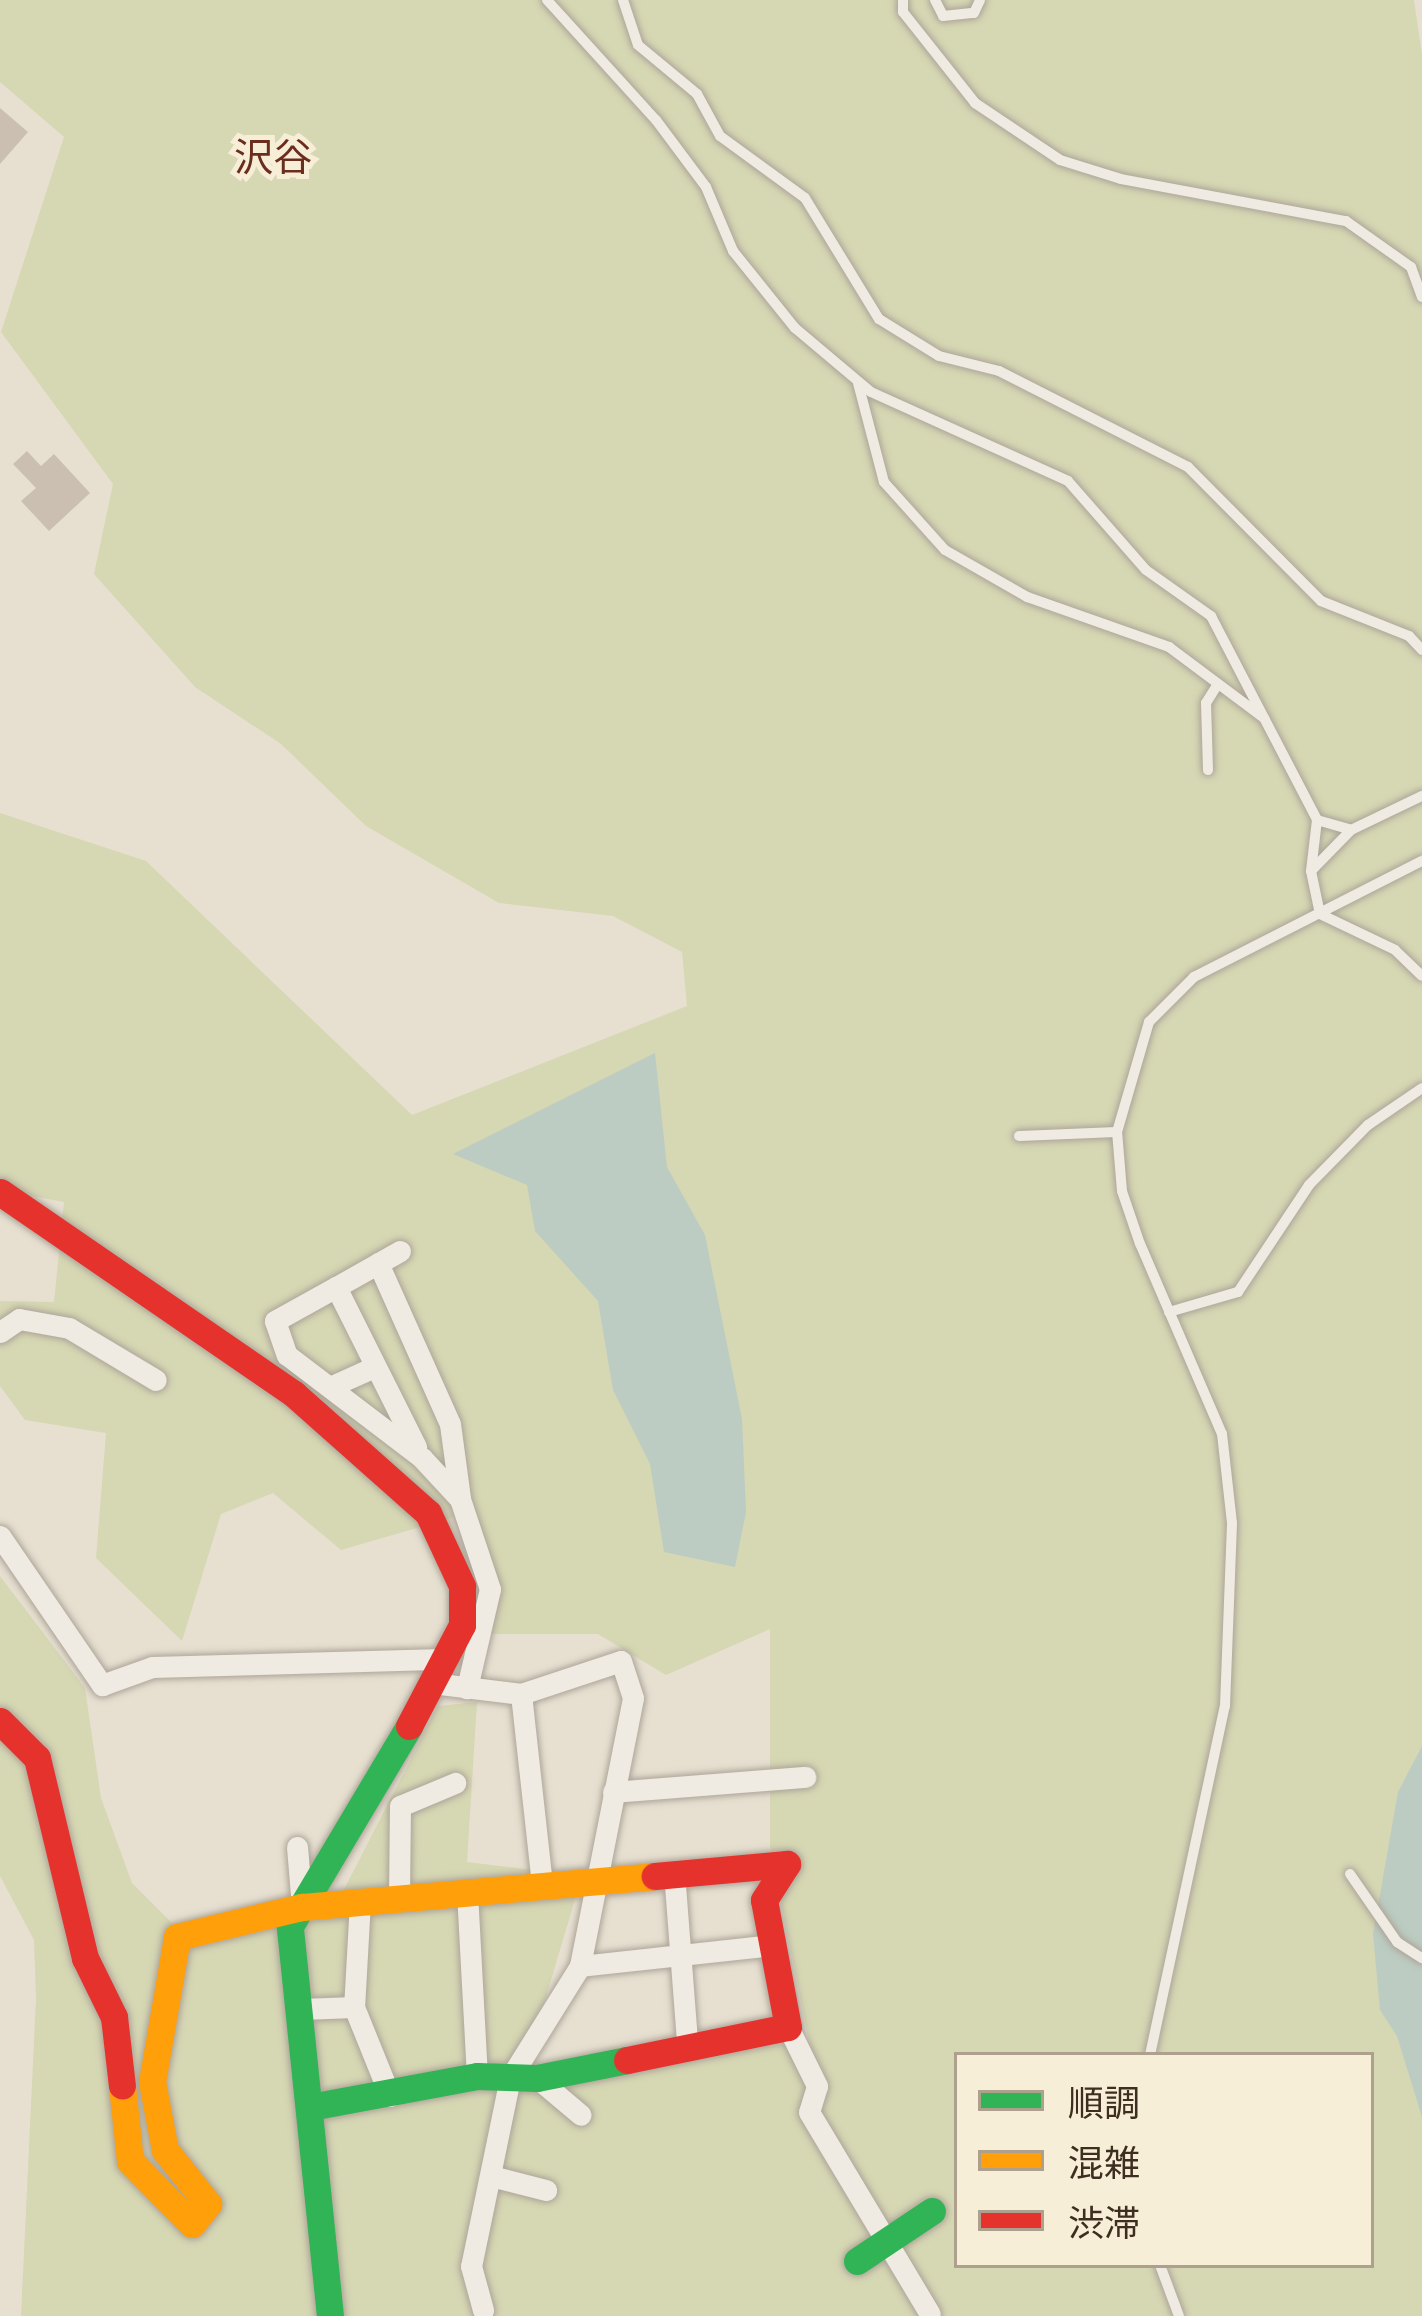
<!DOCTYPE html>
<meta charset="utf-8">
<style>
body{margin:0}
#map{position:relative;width:1422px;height:2316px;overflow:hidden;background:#e7e0d1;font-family:"Noto Serif","Noto Sans JP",serif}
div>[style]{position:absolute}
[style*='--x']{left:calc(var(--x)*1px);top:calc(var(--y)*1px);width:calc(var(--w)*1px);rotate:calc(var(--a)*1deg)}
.green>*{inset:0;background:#d6d7b3}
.water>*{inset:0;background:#bcccc2}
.building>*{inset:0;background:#cbbfb2}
.roads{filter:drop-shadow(0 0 3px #ada599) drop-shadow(0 0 3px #ada599)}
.lane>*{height:10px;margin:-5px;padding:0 5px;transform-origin:5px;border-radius:5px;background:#efebe3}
.street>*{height:21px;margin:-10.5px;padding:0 10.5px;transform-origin:10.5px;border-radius:10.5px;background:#efebe3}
.fast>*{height:27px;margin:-13.5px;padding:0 13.5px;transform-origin:13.5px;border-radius:13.5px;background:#30b455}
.slow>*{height:27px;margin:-13.5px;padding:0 13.5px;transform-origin:13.5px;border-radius:13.5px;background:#ff9f0a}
.jam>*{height:27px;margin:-13.5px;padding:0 13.5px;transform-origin:13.5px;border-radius:13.5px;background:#e5322d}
span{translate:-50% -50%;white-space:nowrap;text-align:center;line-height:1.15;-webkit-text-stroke:10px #f7eed8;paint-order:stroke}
.quarter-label{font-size:39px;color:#6b2e1e}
.legend{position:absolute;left:954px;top:2052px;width:420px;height:216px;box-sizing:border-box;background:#f7eed8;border:3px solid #ada18e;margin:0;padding:15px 21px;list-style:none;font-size:36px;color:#3d2e20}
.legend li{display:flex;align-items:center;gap:24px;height:60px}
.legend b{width:60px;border:3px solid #ada18e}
</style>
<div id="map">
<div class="green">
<div style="clip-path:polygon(evenodd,0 0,1414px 0,1422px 54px,1422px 2316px,21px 2316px,36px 1998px,34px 1940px,0 1876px,0 1576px,85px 1688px,101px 1798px,132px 1883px,174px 1925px,334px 1909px,438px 1706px,477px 1702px,467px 1862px,582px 1876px,523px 2074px,809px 2042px,770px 1846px,770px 1629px,666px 1675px,598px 1634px,483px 1634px,472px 1512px,341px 1550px,273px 1493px,221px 1514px,182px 1641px,96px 1558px,106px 1433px,25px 1420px,0 1386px,0 1301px,54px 1302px,64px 1202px,0 1190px,0 813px,146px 861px,412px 1115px,687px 1006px,682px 952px,613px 916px,499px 903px,366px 826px,281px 744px,195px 687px,94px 574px,113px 484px,1px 332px,64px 137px,0 82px,0 0,957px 2055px,1371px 2055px,1371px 2265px,957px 2265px,957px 2055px)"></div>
</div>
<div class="water">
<div style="clip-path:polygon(655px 1053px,667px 1167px,705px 1235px,742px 1419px,746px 1512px,735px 1567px,664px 1552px,650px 1464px,613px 1390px,598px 1301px,535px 1231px,527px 1185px,453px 1154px)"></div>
<div style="clip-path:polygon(1422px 1746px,1422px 2117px,1397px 2036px,1380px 2010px,1373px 1934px,1398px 1792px)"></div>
</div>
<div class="building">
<div style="clip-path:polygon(0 108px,28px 132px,0 164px)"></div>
<div style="clip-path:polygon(27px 451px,41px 466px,54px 454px,90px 493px,49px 531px,21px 501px,36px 488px,13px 464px)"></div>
</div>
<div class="roads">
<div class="lane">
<div style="--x:547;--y:0;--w:162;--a:47.8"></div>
<div style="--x:656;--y:120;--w:84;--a:53.3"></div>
<div style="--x:706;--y:187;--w:69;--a:67.1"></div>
<div style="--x:733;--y:251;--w:99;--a:51.2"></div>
<div style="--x:795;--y:328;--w:99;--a:40.1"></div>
<div style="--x:871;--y:392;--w:216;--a:24.3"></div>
<div style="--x:1068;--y:481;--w:118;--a:48.8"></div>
<div style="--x:1146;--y:570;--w:80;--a:35.3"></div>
<div style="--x:1211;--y:616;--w:230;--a:62.5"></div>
<div style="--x:1317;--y:820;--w:51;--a:96.7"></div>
<div style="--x:1311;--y:871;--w:44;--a:78.2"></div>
<div style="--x:1320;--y:914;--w:83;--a:25.6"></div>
<div style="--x:1395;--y:950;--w:37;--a:44"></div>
<div style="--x:623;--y:0;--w:47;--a:71.6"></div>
<div style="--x:638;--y:45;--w:77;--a:39.7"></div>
<div style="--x:697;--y:94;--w:48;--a:61.3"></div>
<div style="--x:720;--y:136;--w:105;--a:36.1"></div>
<div style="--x:805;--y:198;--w:142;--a:58.6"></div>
<div style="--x:879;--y:319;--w:70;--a:31.7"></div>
<div style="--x:939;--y:356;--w:62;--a:14"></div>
<div style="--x:999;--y:371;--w:212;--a:26.9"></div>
<div style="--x:1188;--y:467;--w:189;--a:45.2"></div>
<div style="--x:1321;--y:601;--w:95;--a:21.7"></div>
<div style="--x:1409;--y:636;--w:19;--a:47"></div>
<div style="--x:903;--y:0;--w:12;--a:90"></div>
<div style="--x:903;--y:12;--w:116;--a:51.6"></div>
<div style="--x:975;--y:103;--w:102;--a:33.8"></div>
<div style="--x:1060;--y:160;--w:64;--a:17.3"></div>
<div style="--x:1121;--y:179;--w:229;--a:10.6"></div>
<div style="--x:1346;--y:221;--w:80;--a:35.3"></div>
<div style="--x:1411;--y:267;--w:32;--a:70"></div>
<div style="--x:935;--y:0;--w:18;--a:63"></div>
<div style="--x:943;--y:16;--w:31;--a:-6"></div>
<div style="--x:974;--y:13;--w:14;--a:-65"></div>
<div style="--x:858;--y:383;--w:102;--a:75.3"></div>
<div style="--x:884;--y:482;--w:91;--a:48.1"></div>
<div style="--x:945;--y:550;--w:95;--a:29.8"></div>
<div style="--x:1027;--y:597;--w:151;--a:19.4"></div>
<div style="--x:1169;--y:647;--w:119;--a:36.8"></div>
<div style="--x:1208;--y:770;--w:67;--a:-91.7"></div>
<div style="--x:1206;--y:703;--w:22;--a:-58"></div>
<div style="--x:1317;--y:820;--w:35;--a:16"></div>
<div style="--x:1351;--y:830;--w:79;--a:-25.6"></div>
<div style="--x:1311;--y:871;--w:57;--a:-45.7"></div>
<div style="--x:1019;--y:1136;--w:98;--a:-2.3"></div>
<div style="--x:1169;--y:1312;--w:72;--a:-16.2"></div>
<div style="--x:1238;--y:1292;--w:128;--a:-56.4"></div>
<div style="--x:1309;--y:1185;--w:84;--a:-45.5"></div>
<div style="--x:1368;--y:1125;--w:65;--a:-34.4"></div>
<div style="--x:1350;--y:1874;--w:83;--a:55.3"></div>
<div style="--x:1397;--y:1942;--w:30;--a:33"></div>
<div style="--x:1150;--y:2055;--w:357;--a:-77.9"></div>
<div style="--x:1225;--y:1706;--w:183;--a:-87.8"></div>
<div style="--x:1232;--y:1523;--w:90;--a:-96.4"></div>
<div style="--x:1222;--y:1434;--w:207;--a:-113.3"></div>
<div style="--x:1140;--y:1244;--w:56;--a:-108.8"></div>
<div style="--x:1122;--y:1191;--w:59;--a:-94.8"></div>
<div style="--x:1117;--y:1132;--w:115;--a:-73.8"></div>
<div style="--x:1149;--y:1022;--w:64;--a:-45"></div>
<div style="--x:1194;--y:977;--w:256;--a:-27"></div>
<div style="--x:1160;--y:2265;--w:54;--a:69.6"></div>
</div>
<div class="street">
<div style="--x:400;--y:1251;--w:73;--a:150.6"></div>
<div style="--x:336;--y:1287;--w:179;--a:63.4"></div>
<div style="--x:378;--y:1263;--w:176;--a:65.9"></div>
<div style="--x:450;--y:1424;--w:75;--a:82.3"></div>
<div style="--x:336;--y:1287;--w:70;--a:150.9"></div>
<div style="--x:275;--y:1321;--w:36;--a:71"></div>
<div style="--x:287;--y:1355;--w:170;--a:37.3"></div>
<div style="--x:422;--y:1458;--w:56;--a:47.2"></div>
<div style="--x:460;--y:1499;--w:95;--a:71.6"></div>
<div style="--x:490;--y:1589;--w:102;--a:103.1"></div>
<div style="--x:0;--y:1332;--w:23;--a:-34"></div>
<div style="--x:19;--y:1319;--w:51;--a:10.2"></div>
<div style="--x:69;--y:1328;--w:101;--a:30.9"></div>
<div style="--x:332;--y:1386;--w:46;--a:-24.3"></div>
<div style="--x:0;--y:1536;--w:181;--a:55.6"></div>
<div style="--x:102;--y:1685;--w:53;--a:-19.8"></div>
<div style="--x:152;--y:1667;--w:291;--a:-1.6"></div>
<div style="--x:432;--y:1683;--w:90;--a:7"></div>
<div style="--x:521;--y:1694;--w:105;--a:-18.3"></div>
<div style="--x:621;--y:1661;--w:39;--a:72"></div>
<div style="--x:633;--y:1698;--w:273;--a:101.2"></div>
<div style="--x:580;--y:1966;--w:132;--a:122"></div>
<div style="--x:510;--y:2078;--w:192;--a:101.7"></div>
<div style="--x:471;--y:2266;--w:46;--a:74.7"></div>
<div style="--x:521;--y:1694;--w:191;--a:83.7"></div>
<div style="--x:613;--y:1792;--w:193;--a:-4.5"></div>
<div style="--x:297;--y:1847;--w:59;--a:85.2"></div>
<div style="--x:674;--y:1872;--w:170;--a:85.6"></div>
<div style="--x:467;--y:1892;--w:184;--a:86.9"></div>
<div style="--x:399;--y:1898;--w:92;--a:-89.4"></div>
<div style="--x:400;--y:1806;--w:60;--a:-22.7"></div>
<div style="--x:360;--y:1901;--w:106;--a:93.2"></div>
<div style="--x:354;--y:2007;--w:96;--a:68"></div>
<div style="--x:580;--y:1966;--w:195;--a:-6.2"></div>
<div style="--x:301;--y:2009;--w:53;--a:-2.2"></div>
<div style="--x:788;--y:2027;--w:66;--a:63.8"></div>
<div style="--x:817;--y:2086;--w:27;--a:107"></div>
<div style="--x:809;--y:2112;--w:235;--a:59.1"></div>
<div style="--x:537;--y:2078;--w:57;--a:40.1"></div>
<div style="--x:491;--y:2176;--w:57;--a:14.3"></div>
</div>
<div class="fast">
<div style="--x:310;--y:2107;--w:170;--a:-10.5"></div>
<div style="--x:477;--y:2076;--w:60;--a:1.9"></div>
<div style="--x:537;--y:2078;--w:92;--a:-11.3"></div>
<div style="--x:857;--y:2261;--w:90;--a:-33.7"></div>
<div style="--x:330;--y:2316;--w:392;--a:-95.9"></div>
<div style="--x:290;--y:1926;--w:233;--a:-59.2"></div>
</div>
<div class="slow">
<div style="--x:122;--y:2086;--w:75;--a:83.9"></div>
<div style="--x:130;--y:2161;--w:88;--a:45.5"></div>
<div style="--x:192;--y:2224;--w:26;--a:-51"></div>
<div style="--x:208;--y:2204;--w:69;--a:-128.5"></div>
<div style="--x:165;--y:2150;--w:69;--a:-100.8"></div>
<div style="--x:152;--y:2082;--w:147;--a:-80.2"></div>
<div style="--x:177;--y:1937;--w:129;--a:-13.5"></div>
<div style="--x:302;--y:1907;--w:354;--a:-5"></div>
</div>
<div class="jam">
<div style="--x:0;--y:1192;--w:357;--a:34.5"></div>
<div style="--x:294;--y:1394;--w:179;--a:41.6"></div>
<div style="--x:428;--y:1513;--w:81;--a:65"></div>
<div style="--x:462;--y:1586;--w:39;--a:90"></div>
<div style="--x:462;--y:1625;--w:114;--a:117.7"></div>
<div style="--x:0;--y:1721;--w:52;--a:45"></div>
<div style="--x:37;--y:1758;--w:206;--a:76.5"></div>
<div style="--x:85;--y:1958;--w:66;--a:63.8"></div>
<div style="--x:114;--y:2017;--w:69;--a:83.4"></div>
<div style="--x:627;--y:2060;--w:164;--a:-11.6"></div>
<div style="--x:788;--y:2027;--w:129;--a:-100.7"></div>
<div style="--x:764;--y:1900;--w:43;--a:-57.4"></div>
<div style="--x:787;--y:1864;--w:133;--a:174.8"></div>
</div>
</div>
<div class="quarter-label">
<span style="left:273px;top:156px">沢谷</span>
</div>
<ul class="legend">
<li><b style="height:15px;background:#30b455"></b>順調</li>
<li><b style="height:15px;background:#ff9f0a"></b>混雑</li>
<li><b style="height:15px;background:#e5322d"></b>渋滞</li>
</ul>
</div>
